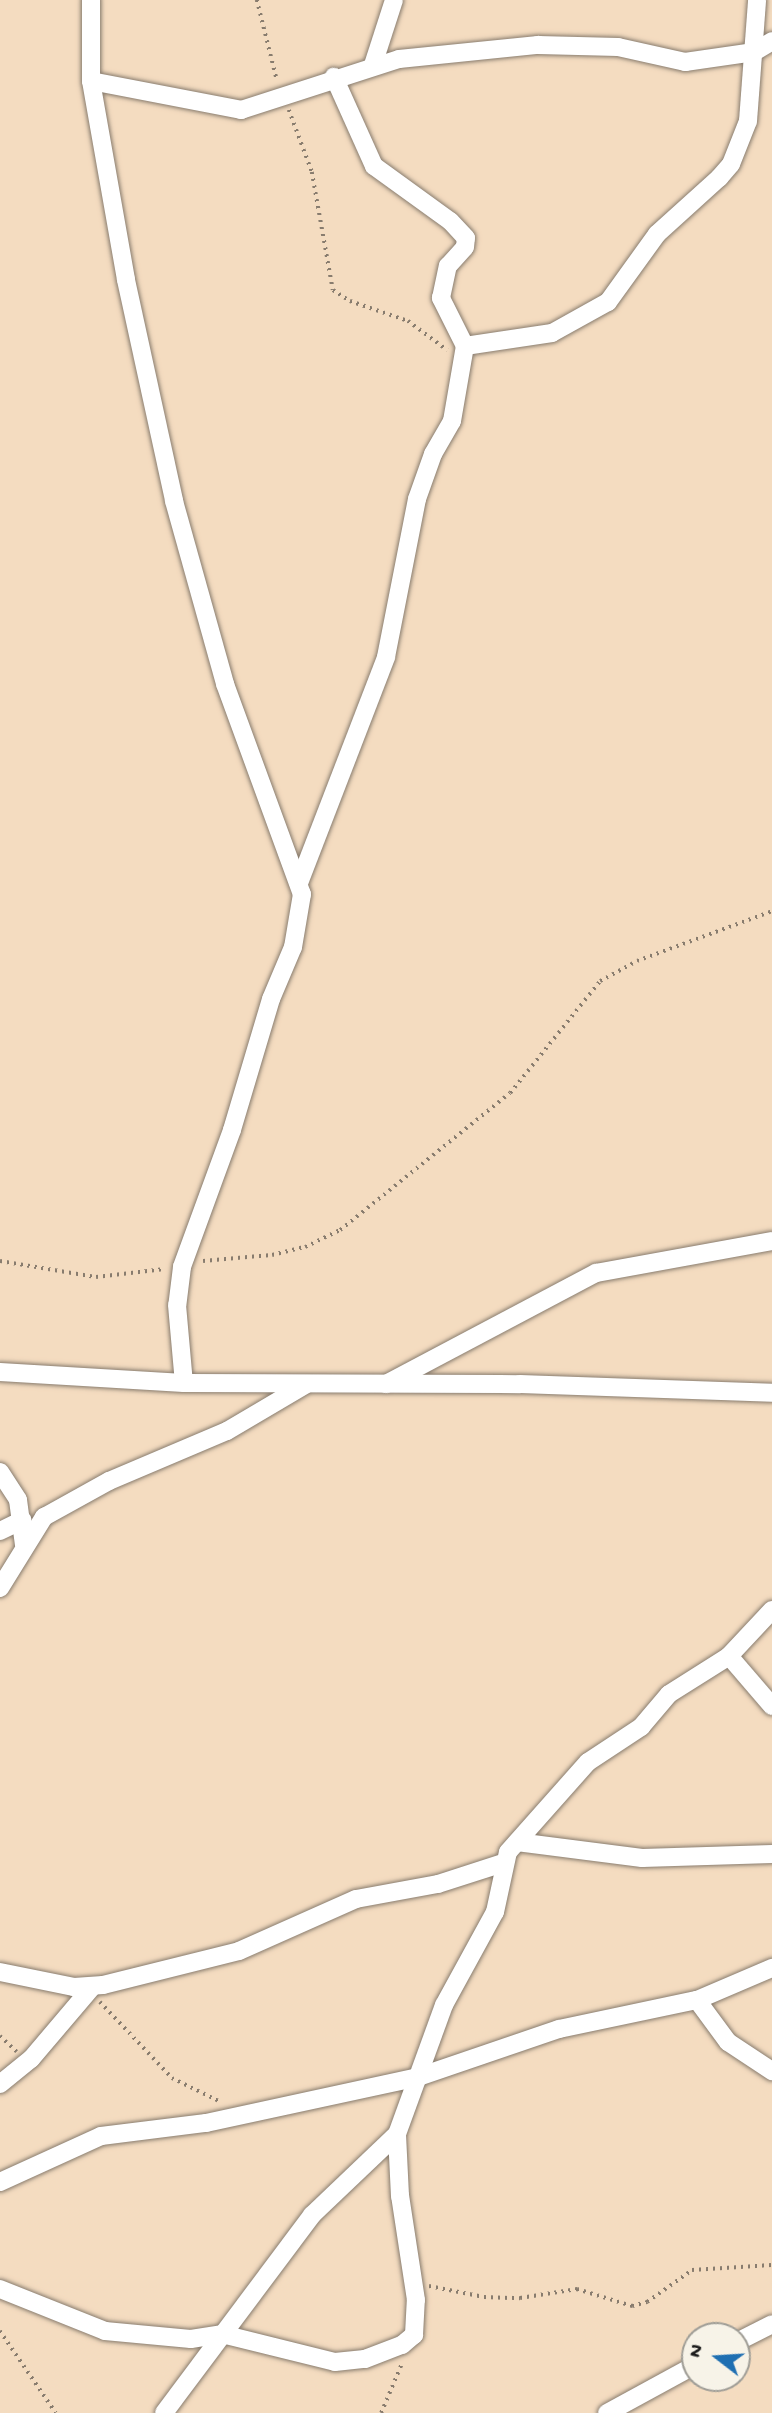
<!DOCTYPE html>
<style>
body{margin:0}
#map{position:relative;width:772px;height:2413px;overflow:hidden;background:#f4dcc0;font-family:"Gochi Hand",sans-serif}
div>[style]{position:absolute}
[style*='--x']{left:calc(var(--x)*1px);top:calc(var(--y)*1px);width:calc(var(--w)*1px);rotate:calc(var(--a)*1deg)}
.path>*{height:3.5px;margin-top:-1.75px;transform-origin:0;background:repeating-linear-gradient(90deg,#887c6e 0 2px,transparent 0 7px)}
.roads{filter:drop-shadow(0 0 2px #887c6e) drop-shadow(0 0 2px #887c6e)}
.street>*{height:18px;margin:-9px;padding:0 9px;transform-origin:9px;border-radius:9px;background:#fff}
span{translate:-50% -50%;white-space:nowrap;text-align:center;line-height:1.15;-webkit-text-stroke:5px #f7f3e8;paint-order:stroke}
.north{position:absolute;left:681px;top:2322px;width:70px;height:70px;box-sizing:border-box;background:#f7f3e8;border:2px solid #9f9d96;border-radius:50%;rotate:287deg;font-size:19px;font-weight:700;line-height:28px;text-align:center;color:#1c1c1c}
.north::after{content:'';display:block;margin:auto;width:24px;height:32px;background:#1f6fb2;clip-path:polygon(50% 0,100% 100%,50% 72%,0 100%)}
</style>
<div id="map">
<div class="path">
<div style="--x:257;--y:0;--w:82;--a:76"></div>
<div style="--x:289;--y:110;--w:66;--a:69.6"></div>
<div style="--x:312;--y:172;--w:120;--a:79.9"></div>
<div style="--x:333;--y:290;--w:20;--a:33"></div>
<div style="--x:350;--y:301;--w:61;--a:19"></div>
<div style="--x:408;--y:321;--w:49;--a:36.6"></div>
<div style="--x:0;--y:1261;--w:97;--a:9.5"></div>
<div style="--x:96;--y:1277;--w:69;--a:-6.6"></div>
<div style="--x:203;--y:1261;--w:69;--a:-5"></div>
<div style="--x:272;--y:1255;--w:34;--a:-14"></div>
<div style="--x:305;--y:1247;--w:39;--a:-26"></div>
<div style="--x:340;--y:1230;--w:218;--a:-38.9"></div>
<div style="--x:510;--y:1093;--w:144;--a:-51.2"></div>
<div style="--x:600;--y:981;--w:42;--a:-28.4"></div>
<div style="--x:637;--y:961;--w:144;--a:-20.3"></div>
<div style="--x:100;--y:2002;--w:105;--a:46.5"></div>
<div style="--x:172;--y:2078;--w:55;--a:26.1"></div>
<div style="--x:0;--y:2036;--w:23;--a:43"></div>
<div style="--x:429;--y:2286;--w:56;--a:11.3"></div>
<div style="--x:484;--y:2297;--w:36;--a:2"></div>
<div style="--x:520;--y:2298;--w:58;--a:-9"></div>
<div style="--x:577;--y:2289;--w:58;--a:17.2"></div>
<div style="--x:632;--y:2306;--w:16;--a:-15"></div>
<div style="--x:647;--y:2302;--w:55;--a:-35.4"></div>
<div style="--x:692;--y:2270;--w:80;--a:-3.6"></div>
<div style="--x:0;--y:2331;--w:99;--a:55.7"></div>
<div style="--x:381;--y:2413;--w:54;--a:-67.2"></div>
</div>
<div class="roads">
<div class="street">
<div style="--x:91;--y:0;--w:81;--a:90"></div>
<div style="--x:91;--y:81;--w:202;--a:80"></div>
<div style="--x:126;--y:280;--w:226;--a:77.7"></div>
<div style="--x:174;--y:501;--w:190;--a:74.4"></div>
<div style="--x:225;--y:684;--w:224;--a:69.9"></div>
<div style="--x:302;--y:894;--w:54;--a:99.6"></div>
<div style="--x:293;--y:947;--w:56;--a:112.9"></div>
<div style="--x:271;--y:999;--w:137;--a:106.6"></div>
<div style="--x:232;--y:1130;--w:146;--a:110.1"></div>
<div style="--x:182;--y:1267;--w:38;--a:97"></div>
<div style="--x:177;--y:1305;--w:78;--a:84.9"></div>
<div style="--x:373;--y:65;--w:68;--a:-72.1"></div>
<div style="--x:91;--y:81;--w:153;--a:10.9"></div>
<div style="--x:241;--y:110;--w:166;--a:-17.9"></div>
<div style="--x:399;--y:59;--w:140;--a:-5.8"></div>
<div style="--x:538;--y:45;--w:80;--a:1.4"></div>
<div style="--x:618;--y:47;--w:69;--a:12.6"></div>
<div style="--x:685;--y:62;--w:70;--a:-8.2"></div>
<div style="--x:754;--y:52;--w:21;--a:-31"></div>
<div style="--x:465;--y:346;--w:88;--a:-8.5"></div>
<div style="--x:552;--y:333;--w:64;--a:-29"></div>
<div style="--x:608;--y:302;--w:84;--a:-54.2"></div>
<div style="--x:657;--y:234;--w:84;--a:-42.1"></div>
<div style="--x:719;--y:178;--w:18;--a:-49"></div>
<div style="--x:731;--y:164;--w:46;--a:-68.4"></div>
<div style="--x:748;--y:121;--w:121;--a:-85.7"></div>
<div style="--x:299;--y:883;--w:242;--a:-68.9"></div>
<div style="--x:386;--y:657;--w:161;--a:-78.9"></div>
<div style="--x:417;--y:499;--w:48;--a:-70.4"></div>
<div style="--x:433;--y:454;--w:38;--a:-60"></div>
<div style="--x:452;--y:421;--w:76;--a:-80.2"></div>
<div style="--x:465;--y:346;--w:54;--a:-116.6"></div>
<div style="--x:441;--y:298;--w:33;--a:-78"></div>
<div style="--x:448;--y:266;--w:25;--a:-48"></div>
<div style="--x:465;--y:247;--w:9;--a:-84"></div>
<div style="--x:466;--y:238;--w:23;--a:-133"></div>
<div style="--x:450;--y:221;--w:94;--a:-144.1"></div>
<div style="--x:374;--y:166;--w:98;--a:-114.2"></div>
<div style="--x:0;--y:1372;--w:184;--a:3.4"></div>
<div style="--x:184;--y:1383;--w:336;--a:0.2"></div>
<div style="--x:520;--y:1384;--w:252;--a:2"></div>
<div style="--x:386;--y:1384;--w:238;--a:-27.9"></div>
<div style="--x:596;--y:1273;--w:179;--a:-10.3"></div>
<div style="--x:0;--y:1472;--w:33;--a:57"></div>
<div style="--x:18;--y:1500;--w:45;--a:82.4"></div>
<div style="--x:0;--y:1531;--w:25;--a:-26"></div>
<div style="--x:0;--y:1588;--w:84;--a:-58.2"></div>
<div style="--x:44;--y:1517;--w:74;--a:-29"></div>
<div style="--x:109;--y:1481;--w:128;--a:-23"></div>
<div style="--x:227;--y:1431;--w:91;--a:-30.5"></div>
<div style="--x:729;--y:1656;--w:66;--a:49.3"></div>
<div style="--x:517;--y:1842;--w:126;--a:7.3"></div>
<div style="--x:642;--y:1858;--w:130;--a:-1.8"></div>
<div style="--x:0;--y:1972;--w:76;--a:11.5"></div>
<div style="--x:74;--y:1987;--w:29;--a:-4"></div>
<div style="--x:103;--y:1985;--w:140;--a:-14"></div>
<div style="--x:239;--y:1951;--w:128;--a:-24"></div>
<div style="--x:356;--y:1899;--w:83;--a:-10.4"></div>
<div style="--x:438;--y:1884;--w:68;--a:-17.9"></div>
<div style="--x:697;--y:2000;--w:52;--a:53.6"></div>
<div style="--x:728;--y:2042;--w:53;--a:33.4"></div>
<div style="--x:0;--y:2084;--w:40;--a:-39"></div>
<div style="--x:31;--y:2059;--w:94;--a:-49.7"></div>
<div style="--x:0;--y:2182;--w:111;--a:-24.5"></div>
<div style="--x:101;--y:2136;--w:106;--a:-7.1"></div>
<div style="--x:206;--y:2123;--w:217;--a:-12.2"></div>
<div style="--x:418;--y:2077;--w:149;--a:-18.8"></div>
<div style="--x:559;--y:2029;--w:141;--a:-11.9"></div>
<div style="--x:697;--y:2000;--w:82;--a:-23.1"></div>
<div style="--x:0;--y:2289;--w:113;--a:21.8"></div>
<div style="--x:105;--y:2331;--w:86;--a:5.3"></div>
<div style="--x:191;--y:2339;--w:31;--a:-9"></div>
<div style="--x:222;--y:2334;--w:116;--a:13.9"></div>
<div style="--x:335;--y:2362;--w:30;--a:-6"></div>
<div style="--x:365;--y:2359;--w:40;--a:-21"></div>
<div style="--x:402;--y:2345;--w:16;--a:-40"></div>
<div style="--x:414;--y:2335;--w:35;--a:-87"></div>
<div style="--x:416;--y:2300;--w:105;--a:-98.7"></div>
<div style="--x:400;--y:2196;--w:62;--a:-92.8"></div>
<div style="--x:737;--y:2342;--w:39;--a:-27"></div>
<div style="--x:164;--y:2413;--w:247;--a:-53.2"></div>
<div style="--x:312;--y:2215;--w:117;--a:-43.6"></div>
<div style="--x:397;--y:2134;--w:137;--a:-70"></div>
<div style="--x:444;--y:2005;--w:106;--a:-61.3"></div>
<div style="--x:495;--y:1912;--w:61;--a:-77.8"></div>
<div style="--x:508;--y:1852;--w:120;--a:-48.4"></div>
<div style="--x:588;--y:1762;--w:64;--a:-33.4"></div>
<div style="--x:641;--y:1727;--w:43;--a:-49.7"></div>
<div style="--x:669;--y:1694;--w:71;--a:-32.3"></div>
<div style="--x:729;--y:1656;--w:63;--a:-46.9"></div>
<div style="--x:607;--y:2413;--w:100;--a:-28.6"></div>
</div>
</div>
<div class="north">N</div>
</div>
